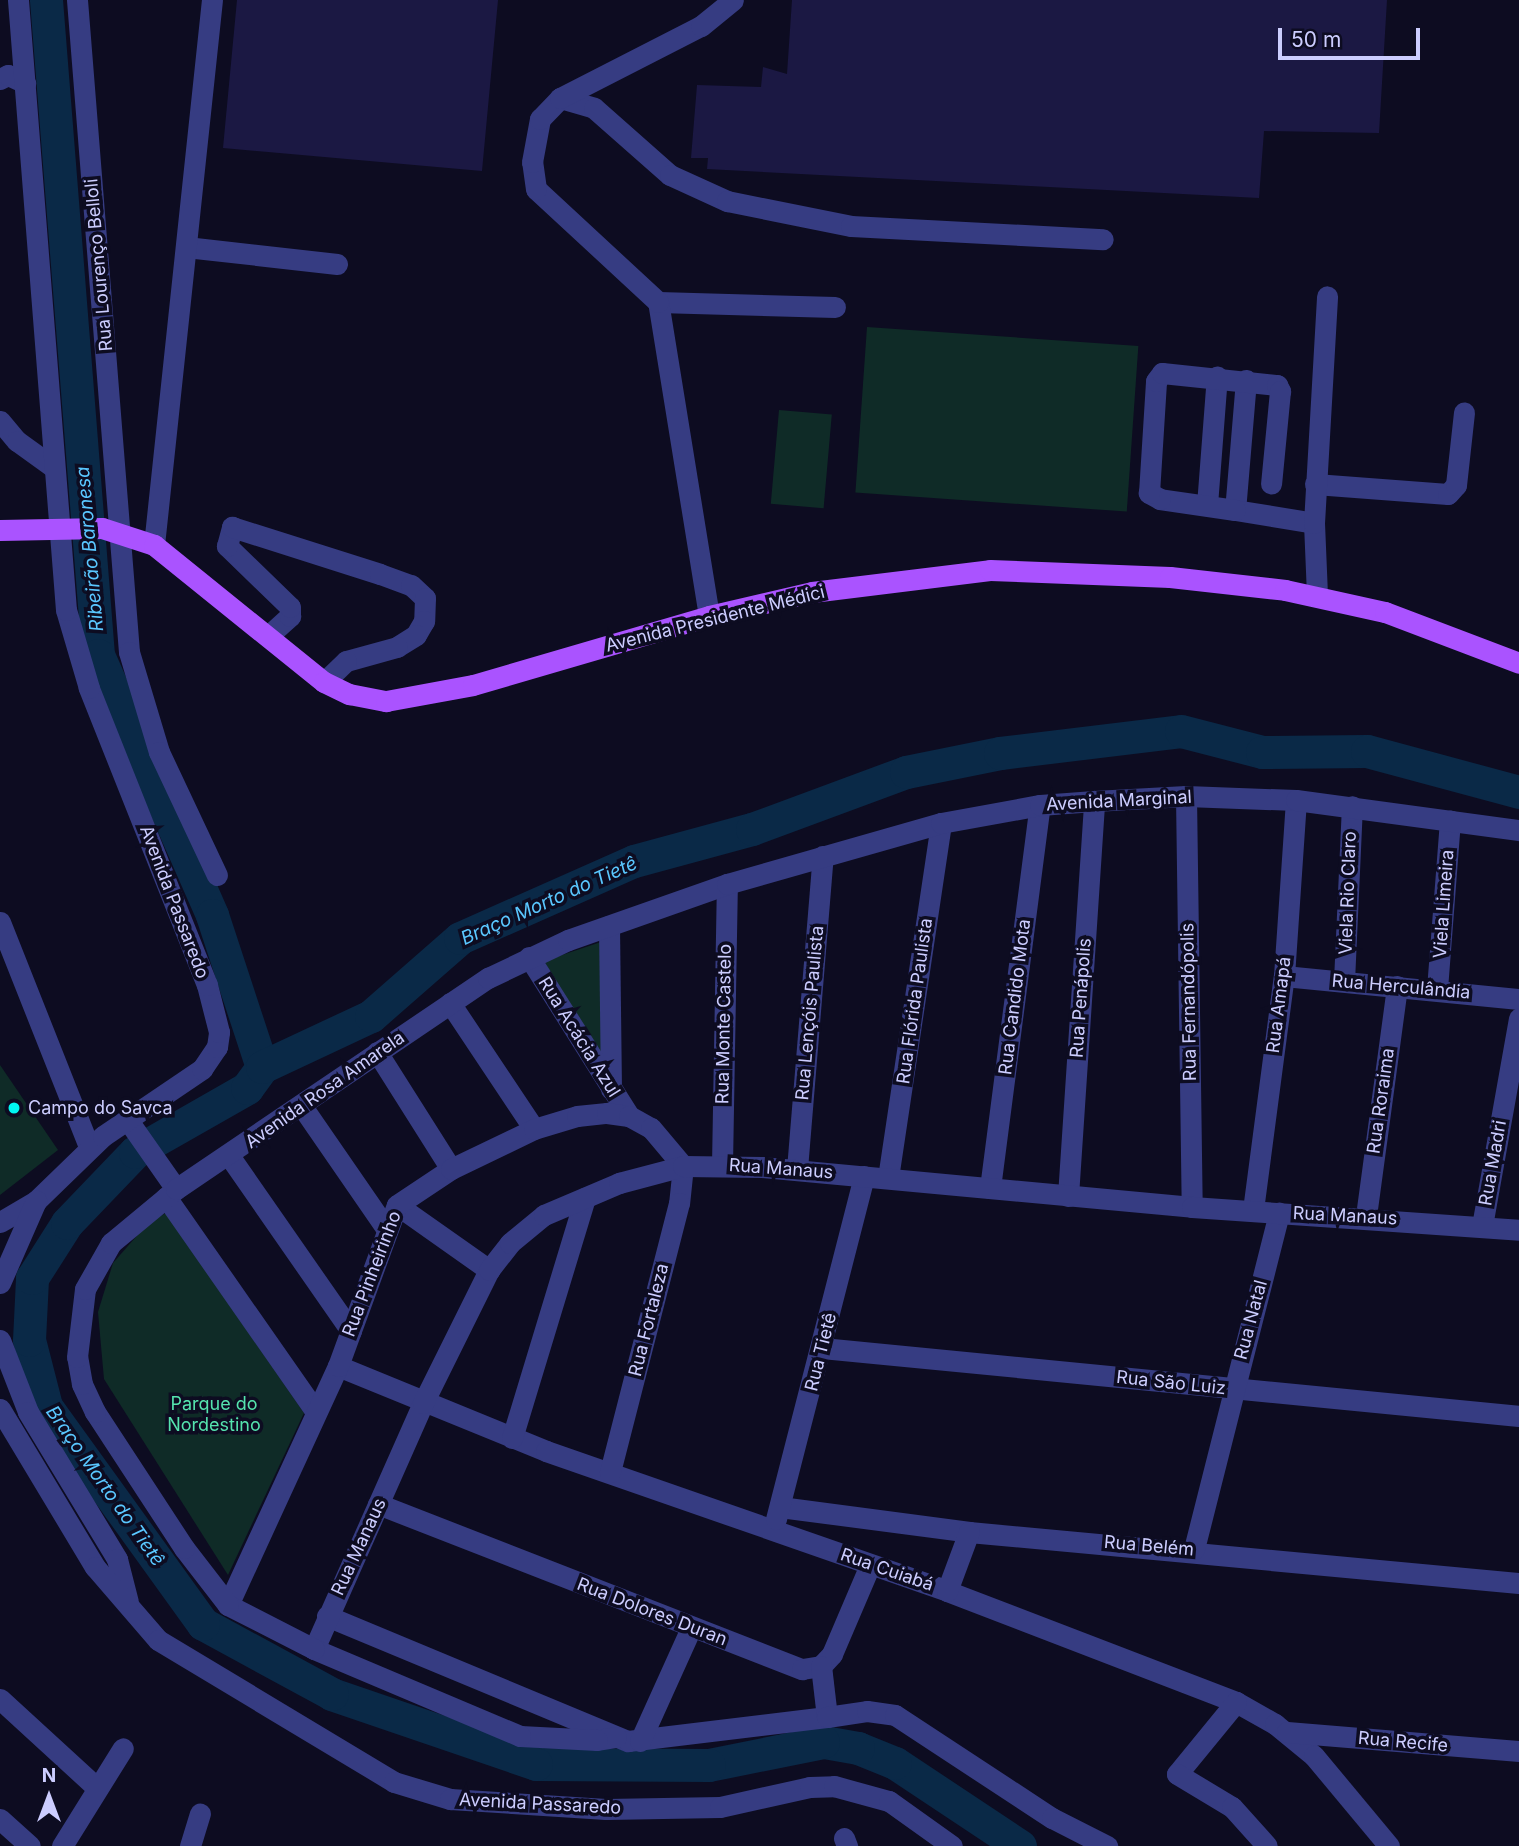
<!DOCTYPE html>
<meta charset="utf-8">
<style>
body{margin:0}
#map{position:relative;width:1519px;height:1846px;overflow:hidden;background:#0d0c21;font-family:Inter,sans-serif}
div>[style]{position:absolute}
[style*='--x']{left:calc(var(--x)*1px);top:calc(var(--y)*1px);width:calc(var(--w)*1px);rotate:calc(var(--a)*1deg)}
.green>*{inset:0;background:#0f2b27;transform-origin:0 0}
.river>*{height:33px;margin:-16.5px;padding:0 16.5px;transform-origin:16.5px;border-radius:16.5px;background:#0a2947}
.building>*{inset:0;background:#1b1843}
.minor>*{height:21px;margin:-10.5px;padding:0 10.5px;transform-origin:10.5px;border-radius:10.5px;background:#363c82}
.major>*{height:21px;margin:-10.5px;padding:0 10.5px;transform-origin:10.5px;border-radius:10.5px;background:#aa53ff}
.dots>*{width:19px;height:19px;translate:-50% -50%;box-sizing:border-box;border:4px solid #0d0c21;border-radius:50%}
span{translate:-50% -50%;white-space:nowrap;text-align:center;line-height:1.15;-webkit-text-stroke:7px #0d0c21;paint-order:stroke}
.street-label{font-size:18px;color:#cccdff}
.poi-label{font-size:18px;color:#cccdff}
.left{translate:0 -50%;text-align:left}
.park-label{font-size:18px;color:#55e3ae}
.water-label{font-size:19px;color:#5ac7ff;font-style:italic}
.north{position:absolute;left:14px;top:1762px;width:70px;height:70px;-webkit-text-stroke:5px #0d0c21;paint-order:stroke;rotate:0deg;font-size:19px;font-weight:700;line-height:28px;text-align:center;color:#cccdff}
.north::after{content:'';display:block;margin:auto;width:24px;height:32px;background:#cccdff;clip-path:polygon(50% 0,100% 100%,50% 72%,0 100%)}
.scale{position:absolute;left:1278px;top:28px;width:142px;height:32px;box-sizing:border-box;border:4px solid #cccdff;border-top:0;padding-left:9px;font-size:21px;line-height:24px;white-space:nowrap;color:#cccdff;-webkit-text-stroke:5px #0d0c21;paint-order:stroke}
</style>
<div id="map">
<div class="green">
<div style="left:867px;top:327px;width:272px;height:166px;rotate:4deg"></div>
<div style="left:779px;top:410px;width:53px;height:94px;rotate:5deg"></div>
<div style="clip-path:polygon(601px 942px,605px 1073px,544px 961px)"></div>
<div style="clip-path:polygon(0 1065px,58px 1150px,0 1195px)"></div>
<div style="clip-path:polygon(166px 1213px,304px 1413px,228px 1575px,104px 1379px,98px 1312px,113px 1263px,149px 1222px)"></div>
</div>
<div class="river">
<div style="--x:46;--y:0;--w:657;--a:85.46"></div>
<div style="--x:98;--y:655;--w:284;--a:66.3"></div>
<div style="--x:212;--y:915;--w:160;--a:71.8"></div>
<div style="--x:1020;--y:1846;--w:150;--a:-146.4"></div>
<div style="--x:895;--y:1763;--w:40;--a:-158"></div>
<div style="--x:858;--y:1748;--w:36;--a:-170"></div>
<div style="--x:823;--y:1742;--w:116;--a:168.6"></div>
<div style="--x:709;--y:1765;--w:173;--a:-179.7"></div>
<div style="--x:536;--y:1764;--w:216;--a:-161.1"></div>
<div style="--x:332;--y:1694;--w:147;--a:-151.5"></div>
<div style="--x:203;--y:1624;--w:269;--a:-125.8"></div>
<div style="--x:46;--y:1406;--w:68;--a:-104.4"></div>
<div style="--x:29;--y:1340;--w:62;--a:-87.2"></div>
<div style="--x:32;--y:1278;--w:65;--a:-57.5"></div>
<div style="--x:67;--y:1223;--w:98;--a:-46.2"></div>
<div style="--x:135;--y:1152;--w:129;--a:-29.7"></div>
<div style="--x:247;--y:1088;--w:26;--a:-54"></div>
<div style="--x:262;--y:1067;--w:120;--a:-25.1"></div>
<div style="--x:371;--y:1016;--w:118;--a:-41.2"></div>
<div style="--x:460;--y:938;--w:190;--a:-23.9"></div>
<div style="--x:634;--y:861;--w:122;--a:-15.2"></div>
<div style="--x:752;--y:829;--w:164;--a:-20.3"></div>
<div style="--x:906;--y:772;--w:96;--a:-11.4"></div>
<div style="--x:1000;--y:753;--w:182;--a:-6.9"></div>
<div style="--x:1181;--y:731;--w:84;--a:14.5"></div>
<div style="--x:1262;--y:752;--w:105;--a:-0.5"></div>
<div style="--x:1367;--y:751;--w:157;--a:15.1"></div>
</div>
<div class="building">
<div style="clip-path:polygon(237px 0,498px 0,482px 171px,223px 148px)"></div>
<div style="clip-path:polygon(792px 0,1387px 0,1379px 133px,1264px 131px,1259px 198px,707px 169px,708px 158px,691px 158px,697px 85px,761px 87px,763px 67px,787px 74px)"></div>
</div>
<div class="minor">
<div style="--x:77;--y:0;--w:654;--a:85.44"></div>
<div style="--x:129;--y:652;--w:104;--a:73.3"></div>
<div style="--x:159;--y:752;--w:136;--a:64.8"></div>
<div style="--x:0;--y:79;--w:9;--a:-27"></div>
<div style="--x:8;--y:75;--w:19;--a:25"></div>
<div style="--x:560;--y:98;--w:35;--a:16"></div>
<div style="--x:594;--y:108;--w:101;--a:41.4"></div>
<div style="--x:670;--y:175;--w:63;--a:24.5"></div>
<div style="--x:727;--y:201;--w:126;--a:11.4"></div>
<div style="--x:851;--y:226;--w:252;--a:3"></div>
<div style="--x:186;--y:247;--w:152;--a:6.4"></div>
<div style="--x:658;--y:302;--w:177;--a:1.6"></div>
<div style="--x:1246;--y:380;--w:130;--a:94.8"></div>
<div style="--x:1235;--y:510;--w:80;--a:9.3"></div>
<div style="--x:1314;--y:523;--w:73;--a:87.6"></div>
<div style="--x:0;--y:421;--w:26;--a:50"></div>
<div style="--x:17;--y:441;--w:44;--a:35.8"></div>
<div style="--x:1315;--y:484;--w:133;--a:4.3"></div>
<div style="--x:1448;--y:494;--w:12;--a:-48"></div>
<div style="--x:1456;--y:485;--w:73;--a:-83.7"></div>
<div style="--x:1207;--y:505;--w:129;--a:-85.6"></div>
<div style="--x:1235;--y:510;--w:76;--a:-171.7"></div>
<div style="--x:1160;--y:499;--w:13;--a:-151"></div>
<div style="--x:1149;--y:493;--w:112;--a:-86.4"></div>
<div style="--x:1156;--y:381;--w:10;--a:-53"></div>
<div style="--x:1162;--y:373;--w:116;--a:6"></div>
<div style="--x:1277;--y:385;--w:7;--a:63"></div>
<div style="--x:1280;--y:391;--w:93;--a:95.5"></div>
<div style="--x:1314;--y:523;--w:227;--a:-86.7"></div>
<div style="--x:154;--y:545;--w:548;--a:-83.93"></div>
<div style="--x:709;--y:616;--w:318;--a:-99.2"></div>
<div style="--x:658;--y:302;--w:166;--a:-137.2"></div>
<div style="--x:536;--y:189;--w:27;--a:-98"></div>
<div style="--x:532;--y:162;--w:44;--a:-79.5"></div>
<div style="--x:540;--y:119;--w:29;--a:-46"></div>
<div style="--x:560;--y:98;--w:158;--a:-27.1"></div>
<div style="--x:701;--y:26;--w:41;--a:-39.1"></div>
<div style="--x:268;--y:636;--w:30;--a:-42"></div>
<div style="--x:290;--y:616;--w:9;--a:-90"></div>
<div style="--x:290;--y:607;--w:88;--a:-135.9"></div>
<div style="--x:227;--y:546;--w:20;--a:-75"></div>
<div style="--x:232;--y:527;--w:155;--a:17.6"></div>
<div style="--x:380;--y:574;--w:33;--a:20"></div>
<div style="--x:411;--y:585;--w:19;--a:43"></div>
<div style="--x:425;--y:598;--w:23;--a:92"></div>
<div style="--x:424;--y:621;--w:16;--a:120"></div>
<div style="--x:416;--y:635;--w:22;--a:148"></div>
<div style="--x:397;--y:647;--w:53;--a:164.6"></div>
<div style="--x:346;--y:661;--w:30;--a:136"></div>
<div style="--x:1186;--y:796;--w:411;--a:89.2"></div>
<div style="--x:0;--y:922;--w:242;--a:68.4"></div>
<div style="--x:609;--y:926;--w:163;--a:89.3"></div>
<div style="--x:529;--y:957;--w:188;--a:57.8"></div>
<div style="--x:1284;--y:976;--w:236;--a:5.6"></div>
<div style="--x:1344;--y:981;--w:175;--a:-87.4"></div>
<div style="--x:1437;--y:989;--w:169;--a:-85.6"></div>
<div style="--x:450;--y:1003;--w:151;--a:56.3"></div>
<div style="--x:377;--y:1052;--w:138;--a:57.7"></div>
<div style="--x:301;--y:1105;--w:150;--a:55.4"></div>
<div style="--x:127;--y:1119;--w:85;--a:55"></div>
<div style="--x:230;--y:1157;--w:212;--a:55.2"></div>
<div style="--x:722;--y:1165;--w:281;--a:-89"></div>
<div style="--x:797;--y:1169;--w:314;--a:-85.3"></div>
<div style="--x:888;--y:1178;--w:359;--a:-81.5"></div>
<div style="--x:990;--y:1188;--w:386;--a:-82.6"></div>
<div style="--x:1068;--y:1196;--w:396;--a:-86.2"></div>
<div style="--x:166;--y:1197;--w:262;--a:55.1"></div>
<div style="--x:397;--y:1205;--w:113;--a:35.2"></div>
<div style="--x:1253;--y:1210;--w:236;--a:-82.5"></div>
<div style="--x:1284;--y:976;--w:176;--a:-86.1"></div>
<div style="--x:1366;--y:1216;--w:232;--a:-82.3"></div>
<div style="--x:0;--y:1222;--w:42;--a:-30.3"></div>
<div style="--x:36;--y:1201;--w:93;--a:-44.1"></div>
<div style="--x:103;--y:1136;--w:120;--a:-34.1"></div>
<div style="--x:202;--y:1069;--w:27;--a:-56"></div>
<div style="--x:217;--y:1047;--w:15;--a:-82"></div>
<div style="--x:219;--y:1032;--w:49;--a:-104.3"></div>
<div style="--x:207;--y:985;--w:320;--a:-111.7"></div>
<div style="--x:89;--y:688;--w:81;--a:-106.4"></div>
<div style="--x:66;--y:610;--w:612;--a:-94.5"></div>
<div style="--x:1482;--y:1226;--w:211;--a:-79.9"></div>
<div style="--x:0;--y:1283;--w:90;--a:-66.3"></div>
<div style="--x:0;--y:1340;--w:77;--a:68.7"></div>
<div style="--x:28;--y:1412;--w:172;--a:58.8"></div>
<div style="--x:117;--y:1559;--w:44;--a:75.7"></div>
<div style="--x:822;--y:1348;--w:700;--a:5.57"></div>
<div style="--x:338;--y:1366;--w:225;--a:22.2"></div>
<div style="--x:546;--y:1451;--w:425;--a:19.2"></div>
<div style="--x:947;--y:1591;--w:310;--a:21"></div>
<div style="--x:1236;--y:1702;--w:45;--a:29.4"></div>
<div style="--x:1275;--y:1724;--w:50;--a:39.4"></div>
<div style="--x:1314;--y:1756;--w:117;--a:50.2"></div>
<div style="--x:0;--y:1409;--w:184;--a:59"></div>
<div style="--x:95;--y:1567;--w:96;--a:49.2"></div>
<div style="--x:158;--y:1640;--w:275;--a:31"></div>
<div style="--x:394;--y:1782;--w:59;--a:16.9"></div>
<div style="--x:450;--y:1799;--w:156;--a:3.7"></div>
<div style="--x:606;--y:1809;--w:114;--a:-1"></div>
<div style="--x:720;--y:1807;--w:92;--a:-12.5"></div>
<div style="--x:810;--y:1787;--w:24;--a:-2"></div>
<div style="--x:834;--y:1786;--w:57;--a:15.3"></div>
<div style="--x:889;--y:1801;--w:77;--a:35.5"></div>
<div style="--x:512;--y:1438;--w:251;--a:-73.1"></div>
<div style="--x:378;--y:1504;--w:455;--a:21.3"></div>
<div style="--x:802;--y:1669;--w:19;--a:-9"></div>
<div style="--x:821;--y:1666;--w:16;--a:-47"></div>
<div style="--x:832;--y:1654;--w:97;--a:-66.9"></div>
<div style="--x:780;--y:1507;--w:191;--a:7.5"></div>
<div style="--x:969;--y:1532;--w:552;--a:5.3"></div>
<div style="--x:776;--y:1519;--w:354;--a:-75.6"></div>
<div style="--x:1194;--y:1549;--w:347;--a:-75.8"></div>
<div style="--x:947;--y:1591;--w:63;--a:-69.6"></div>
<div style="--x:228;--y:1605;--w:263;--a:-65.3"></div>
<div style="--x:338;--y:1366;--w:171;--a:-69.9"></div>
<div style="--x:397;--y:1205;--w:65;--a:-33.7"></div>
<div style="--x:451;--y:1169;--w:92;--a:-25.7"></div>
<div style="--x:534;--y:1129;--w:45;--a:-16.8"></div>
<div style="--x:577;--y:1116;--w:30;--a:-6"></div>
<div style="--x:607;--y:1113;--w:22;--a:8"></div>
<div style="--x:629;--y:1116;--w:25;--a:29"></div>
<div style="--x:651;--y:1128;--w:50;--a:49.9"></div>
<div style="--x:683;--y:1166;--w:37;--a:96"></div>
<div style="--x:679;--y:1203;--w:278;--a:104.4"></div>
<div style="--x:327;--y:1616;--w:326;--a:22.6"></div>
<div style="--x:628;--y:1741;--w:200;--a:-6.9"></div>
<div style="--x:827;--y:1717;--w:51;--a:-96.7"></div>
<div style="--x:314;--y:1649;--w:269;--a:-66.1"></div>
<div style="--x:423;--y:1403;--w:148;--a:-63.6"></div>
<div style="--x:489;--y:1270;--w:34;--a:-52"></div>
<div style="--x:510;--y:1243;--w:44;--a:-39.5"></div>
<div style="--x:544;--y:1215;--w:82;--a:-23.1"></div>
<div style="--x:619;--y:1183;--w:66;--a:-14.9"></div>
<div style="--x:683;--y:1166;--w:79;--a:0.7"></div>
<div style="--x:762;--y:1167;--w:432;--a:5.3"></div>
<div style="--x:1192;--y:1207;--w:328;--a:4"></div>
<div style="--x:0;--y:1699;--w:132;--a:42.5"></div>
<div style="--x:1236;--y:1702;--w:93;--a:129.3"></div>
<div style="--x:1177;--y:1774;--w:64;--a:31"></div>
<div style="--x:1232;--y:1807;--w:52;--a:48.1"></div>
<div style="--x:827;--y:1717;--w:40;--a:-8.5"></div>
<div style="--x:867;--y:1711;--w:28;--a:8"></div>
<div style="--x:895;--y:1715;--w:188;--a:33.3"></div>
<div style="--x:1052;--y:1818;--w:62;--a:27"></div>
<div style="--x:1287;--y:1732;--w:233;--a:4.7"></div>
<div style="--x:616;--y:1737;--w:19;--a:171"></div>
<div style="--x:597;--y:1740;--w:77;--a:-177"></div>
<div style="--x:520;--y:1736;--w:224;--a:-157.1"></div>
<div style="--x:314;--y:1649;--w:97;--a:-152.9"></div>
<div style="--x:228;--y:1605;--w:72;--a:-127.7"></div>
<div style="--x:184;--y:1548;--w:163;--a:-123.2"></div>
<div style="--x:95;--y:1412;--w:31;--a:-115"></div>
<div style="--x:82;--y:1384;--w:27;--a:-100"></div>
<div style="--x:77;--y:1357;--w:68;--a:-83.3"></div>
<div style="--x:85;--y:1289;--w:53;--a:-60.5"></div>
<div style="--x:111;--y:1243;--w:85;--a:-39.7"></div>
<div style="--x:176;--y:1189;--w:377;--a:-34.1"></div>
<div style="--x:488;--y:978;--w:89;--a:-25.4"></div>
<div style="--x:568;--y:940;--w:169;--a:-19.4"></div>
<div style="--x:727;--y:884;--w:223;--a:-15.9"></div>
<div style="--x:941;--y:823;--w:101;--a:-10.3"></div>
<div style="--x:1040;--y:805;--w:54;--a:-4.2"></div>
<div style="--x:1094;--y:801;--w:92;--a:-3.1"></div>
<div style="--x:1186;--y:796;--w:110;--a:2.1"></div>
<div style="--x:1296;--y:800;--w:225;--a:7.7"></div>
<div style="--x:640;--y:1741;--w:124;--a:-65.7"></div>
<div style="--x:0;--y:1819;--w:40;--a:42"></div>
<div style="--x:844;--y:1838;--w:9;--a:69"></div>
<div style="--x:62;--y:1846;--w:115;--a:-58.1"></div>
<div style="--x:190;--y:1846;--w:34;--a:-73"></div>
</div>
<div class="major">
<div style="--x:0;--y:530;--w:102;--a:-1.1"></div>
<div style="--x:102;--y:528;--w:55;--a:18.1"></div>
<div style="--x:154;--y:545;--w:218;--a:38.9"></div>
<div style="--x:324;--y:682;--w:28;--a:26"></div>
<div style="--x:349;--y:694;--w:38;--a:11"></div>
<div style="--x:386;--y:701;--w:88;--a:-10.4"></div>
<div style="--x:473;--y:685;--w:246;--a:-16.3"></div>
<div style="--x:709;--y:616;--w:106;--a:-13.1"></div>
<div style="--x:812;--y:592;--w:179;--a:-7"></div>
<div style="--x:990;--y:570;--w:180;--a:2.2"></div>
<div style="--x:1170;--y:577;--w:116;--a:6.4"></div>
<div style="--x:1285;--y:590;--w:102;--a:12.4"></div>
<div style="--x:1385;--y:612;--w:143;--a:20.8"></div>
</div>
<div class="dots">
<div style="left:14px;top:1108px;background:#00f7f2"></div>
</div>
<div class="street-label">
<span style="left:99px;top:265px;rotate:-95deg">Rua Lourenço Belloli</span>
<span style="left:715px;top:619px;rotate:-14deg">Avenida Presidente Médici</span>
<span style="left:1119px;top:801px;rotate:-3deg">Avenida Marginal</span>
<span style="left:1348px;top:893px;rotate:-88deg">Viela Rio Claro</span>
<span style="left:174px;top:902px;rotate:69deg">Avenida Passaredo</span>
<span style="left:1444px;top:904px;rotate:-86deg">Viela Limeira</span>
<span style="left:1401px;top:987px;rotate:5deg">Rua Herculândia</span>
<span style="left:1015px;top:997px;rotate:-83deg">Rua Candido Mota</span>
<span style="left:1081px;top:998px;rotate:-86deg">Rua Penápolis</span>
<span style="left:915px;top:1001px;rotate:-82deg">Rua Flórida Paulista</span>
<span style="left:1189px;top:1002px;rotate:-91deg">Rua Fernandópolis</span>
<span style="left:1279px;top:1005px;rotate:-83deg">Rua Amapá</span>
<span style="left:810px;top:1013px;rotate:-85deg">Rua Lençóis Paulista</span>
<span style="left:724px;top:1024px;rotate:-89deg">Rua Monte Castelo</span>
<span style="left:579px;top:1037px;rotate:58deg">Rua Acácia Azul</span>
<span style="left:325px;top:1090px;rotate:-35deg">Avenida Rosa Amarela</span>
<span style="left:1381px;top:1101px;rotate:-82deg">Rua Roraima</span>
<span style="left:1493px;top:1163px;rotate:-80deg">Rua Madri</span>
<span style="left:781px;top:1169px;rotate:4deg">Rua Manaus</span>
<span style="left:1345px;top:1216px;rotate:3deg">Rua Manaus</span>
<span style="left:372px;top:1274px;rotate:-69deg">Rua Pinheirinho</span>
<span style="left:649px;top:1320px;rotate:-76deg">Rua Fortaleza</span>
<span style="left:1251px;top:1320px;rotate:-75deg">Rua Natal</span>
<span style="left:821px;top:1352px;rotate:-76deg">Rua Tietê</span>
<span style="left:1171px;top:1383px;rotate:6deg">Rua São Luiz</span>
<span style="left:1149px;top:1546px;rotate:5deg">Rua Belém</span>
<span style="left:359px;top:1547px;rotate:-65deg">Rua Manaus</span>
<span style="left:887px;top:1570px;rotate:19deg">Rua Cuiabá</span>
<span style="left:652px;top:1612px;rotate:21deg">Rua Dolores Duran</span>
<span style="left:1403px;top:1742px;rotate:5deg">Rua Recife</span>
<span style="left:540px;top:1804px;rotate:3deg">Avenida Passaredo</span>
</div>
<div class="poi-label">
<span class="left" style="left:28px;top:1108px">Campo do Savca</span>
</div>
<div class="park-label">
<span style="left:214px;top:1415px">Parque do<br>Nordestino</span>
</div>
<div class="water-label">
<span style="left:90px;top:549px;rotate:-95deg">Ribeirão Baronesa</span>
<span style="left:549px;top:901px;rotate:-24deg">Braço Morto do Tietê</span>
<span style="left:105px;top:1486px;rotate:55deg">Braço Morto do Tietê</span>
</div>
<div class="north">N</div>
<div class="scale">50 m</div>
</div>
